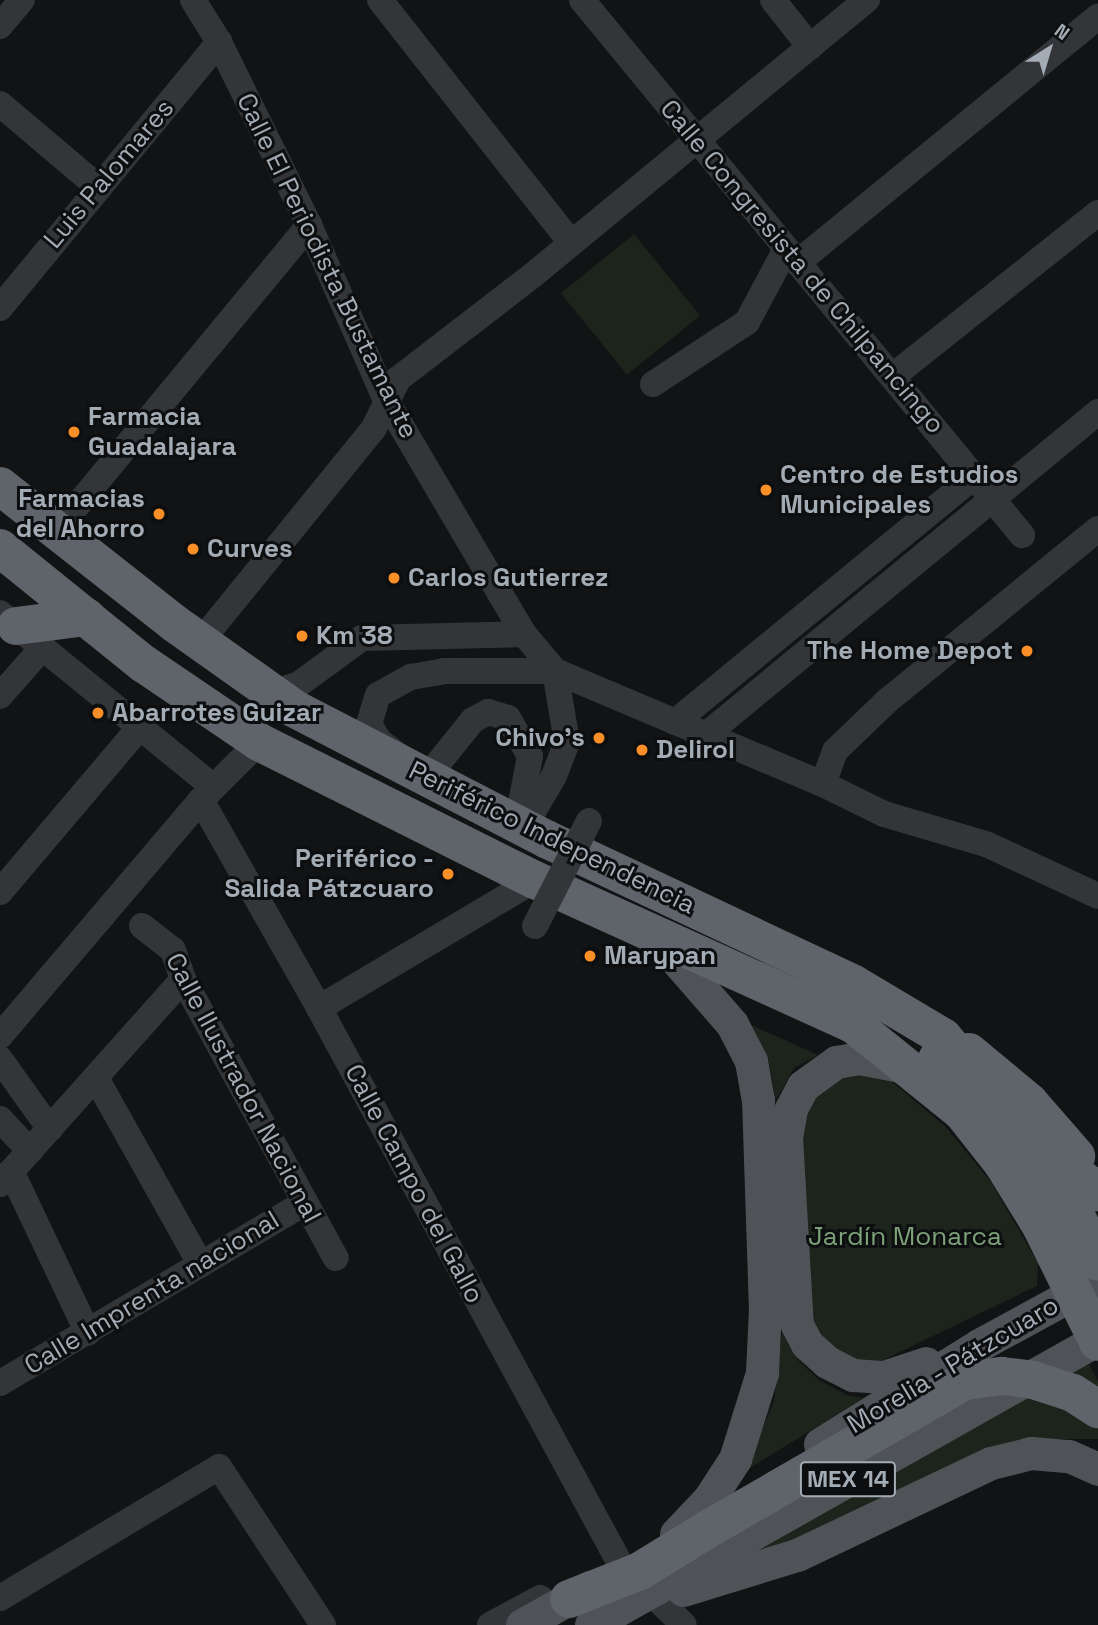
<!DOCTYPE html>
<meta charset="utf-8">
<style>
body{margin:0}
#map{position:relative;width:1098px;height:1625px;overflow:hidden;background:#121314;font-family:"Space Grotesk",sans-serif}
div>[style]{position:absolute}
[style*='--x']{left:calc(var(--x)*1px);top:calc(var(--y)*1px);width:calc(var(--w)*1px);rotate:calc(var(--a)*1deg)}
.green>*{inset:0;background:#1c241c;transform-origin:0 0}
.minor>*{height:26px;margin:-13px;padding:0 13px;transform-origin:13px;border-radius:13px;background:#333539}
.major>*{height:33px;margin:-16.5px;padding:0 16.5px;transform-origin:16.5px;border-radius:16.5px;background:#4f5358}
.highway>*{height:38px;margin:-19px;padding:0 19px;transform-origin:19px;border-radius:19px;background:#5f646a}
.minor-bridge>*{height:26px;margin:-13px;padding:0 13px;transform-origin:13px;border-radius:13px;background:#333539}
.highway-bridge>*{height:38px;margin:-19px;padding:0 19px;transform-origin:19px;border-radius:19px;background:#5f646a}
.dots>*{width:19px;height:19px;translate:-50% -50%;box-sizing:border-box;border:4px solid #0d0e0f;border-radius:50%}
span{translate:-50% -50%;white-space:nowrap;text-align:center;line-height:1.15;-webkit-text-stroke:6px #0d0e0f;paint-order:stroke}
.shield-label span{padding:2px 5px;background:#0d0e0f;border:2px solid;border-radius:5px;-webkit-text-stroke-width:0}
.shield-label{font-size:24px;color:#a3acb5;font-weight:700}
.street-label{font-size:26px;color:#a3acb5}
.poi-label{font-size:26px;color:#a3acb5;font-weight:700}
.left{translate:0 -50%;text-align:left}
.right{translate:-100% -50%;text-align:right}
.park-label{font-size:26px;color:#7da179}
.north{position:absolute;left:1014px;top:14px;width:70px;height:70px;-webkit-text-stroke:5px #0d0e0f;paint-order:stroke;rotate:37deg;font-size:19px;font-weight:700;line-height:28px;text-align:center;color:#a3acb5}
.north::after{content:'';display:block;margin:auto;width:24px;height:32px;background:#a3acb5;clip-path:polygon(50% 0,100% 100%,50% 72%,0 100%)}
</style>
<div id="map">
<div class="green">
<div style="left:634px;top:234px;width:105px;height:94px;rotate:51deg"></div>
<div style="clip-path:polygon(747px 1023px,818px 1055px,794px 1068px,776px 1100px,768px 1058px)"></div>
<div style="clip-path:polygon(838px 1071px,889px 1079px,945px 1126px,991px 1182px,1038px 1263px,1037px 1286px,879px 1362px,857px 1364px,820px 1336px,810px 1320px,797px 1141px,810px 1091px)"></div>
<div style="clip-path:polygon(782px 1333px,799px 1361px,819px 1380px,847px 1395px,864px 1398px,745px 1471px,774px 1401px)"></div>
<div style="clip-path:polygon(1088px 1362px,1098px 1381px,1098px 1439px,1019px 1439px,758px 1556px,728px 1557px)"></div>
</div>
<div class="minor">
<div style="--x:193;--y:0;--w:49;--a:58.2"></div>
<div style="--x:219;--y:42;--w:204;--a:63.8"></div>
<div style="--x:309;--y:225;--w:191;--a:66.3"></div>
<div style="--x:386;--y:400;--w:272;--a:59.5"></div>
<div style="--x:524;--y:634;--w:48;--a:50"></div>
<div style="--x:555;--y:671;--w:72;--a:80.4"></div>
<div style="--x:567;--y:742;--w:36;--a:111"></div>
<div style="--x:554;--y:776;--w:59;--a:120.5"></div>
<div style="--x:380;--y:0;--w:309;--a:51.8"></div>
<div style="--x:582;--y:0;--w:693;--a:50.57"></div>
<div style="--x:773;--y:0;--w:60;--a:51.8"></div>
<div style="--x:0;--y:26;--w:34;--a:-50"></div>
<div style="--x:0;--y:104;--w:127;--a:40.2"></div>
<div style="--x:797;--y:263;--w:389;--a:-39.3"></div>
<div style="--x:0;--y:308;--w:345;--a:-50.5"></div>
<div style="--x:893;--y:376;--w:262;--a:-38.5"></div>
<div style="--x:653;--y:384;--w:113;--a:-33.4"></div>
<div style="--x:747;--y:322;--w:83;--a:-61.9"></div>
<div style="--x:57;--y:530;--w:396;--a:-50.4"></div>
<div style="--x:0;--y:613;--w:275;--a:39.2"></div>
<div style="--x:201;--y:641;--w:274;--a:-50.9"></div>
<div style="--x:374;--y:428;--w:55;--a:-63.9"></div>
<div style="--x:398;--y:379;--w:170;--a:-37.6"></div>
<div style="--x:533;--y:275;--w:433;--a:-39.5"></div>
<div style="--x:272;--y:693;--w:28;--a:-18"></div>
<div style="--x:299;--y:684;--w:78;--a:-36.1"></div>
<div style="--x:362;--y:638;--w:162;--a:-1.4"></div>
<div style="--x:0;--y:696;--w:65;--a:-48.7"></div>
<div style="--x:675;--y:722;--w:387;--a:-39.4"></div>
<div style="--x:707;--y:734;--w:507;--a:-39.47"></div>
<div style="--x:823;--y:784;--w:35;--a:-70"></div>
<div style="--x:835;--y:751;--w:72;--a:-43.9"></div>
<div style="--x:887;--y:701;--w:272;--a:-39.2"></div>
<div style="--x:201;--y:800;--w:239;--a:60.4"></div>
<div style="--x:319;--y:1008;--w:638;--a:61.55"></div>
<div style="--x:517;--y:824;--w:69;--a:-79.2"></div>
<div style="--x:530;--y:756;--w:44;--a:-120.1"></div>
<div style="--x:508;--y:718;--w:21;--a:-163"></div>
<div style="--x:488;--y:712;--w:17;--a:152"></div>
<div style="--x:473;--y:720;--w:73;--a:128.9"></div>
<div style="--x:427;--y:777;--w:60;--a:-143.1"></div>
<div style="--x:379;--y:741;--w:20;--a:-120"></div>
<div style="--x:369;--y:724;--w:30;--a:-73"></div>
<div style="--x:378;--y:695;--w:38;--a:-29"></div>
<div style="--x:411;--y:677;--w:34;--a:-10"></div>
<div style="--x:444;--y:671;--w:111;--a:0"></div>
<div style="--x:555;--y:671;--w:291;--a:22.9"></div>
<div style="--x:823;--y:784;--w:68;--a:26.2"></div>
<div style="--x:884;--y:814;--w:106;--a:16.4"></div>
<div style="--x:986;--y:844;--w:123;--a:24.9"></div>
<div style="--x:0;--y:892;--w:215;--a:-49.7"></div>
<div style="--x:142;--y:926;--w:39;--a:38"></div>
<div style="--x:173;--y:950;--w:31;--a:71"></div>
<div style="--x:183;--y:979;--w:318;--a:61.3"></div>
<div style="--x:319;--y:1008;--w:251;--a:-30.7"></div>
<div style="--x:0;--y:1036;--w:310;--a:-49.6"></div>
<div style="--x:201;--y:800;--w:82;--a:-45"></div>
<div style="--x:0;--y:1059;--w:86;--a:54.5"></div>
<div style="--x:96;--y:1078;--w:214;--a:60.7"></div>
<div style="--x:0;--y:1119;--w:44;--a:46.8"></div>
<div style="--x:11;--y:1171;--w:179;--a:64.6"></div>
<div style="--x:0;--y:1184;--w:275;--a:-48.2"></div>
<div style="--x:0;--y:1383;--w:353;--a:-30.6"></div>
<div style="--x:0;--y:1598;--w:255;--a:-30.9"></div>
<div style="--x:219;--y:1467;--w:189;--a:56.6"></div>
<div style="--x:657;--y:1599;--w:37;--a:44"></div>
<div style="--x:490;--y:1625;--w:57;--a:-28.4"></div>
</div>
<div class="major">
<div style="--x:657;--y:938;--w:114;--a:48.9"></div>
<div style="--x:732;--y:1024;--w:42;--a:62.8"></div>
<div style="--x:751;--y:1061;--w:39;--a:80"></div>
<div style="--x:758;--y:1099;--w:210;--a:88.1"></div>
<div style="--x:765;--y:1309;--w:64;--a:92.7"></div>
<div style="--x:762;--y:1373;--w:90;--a:107.4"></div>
<div style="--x:735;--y:1459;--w:48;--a:123"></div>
<div style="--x:709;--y:1499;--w:48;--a:133.3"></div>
<div style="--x:911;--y:1068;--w:53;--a:-169.1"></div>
<div style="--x:859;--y:1058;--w:23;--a:170"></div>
<div style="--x:836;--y:1062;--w:41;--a:144"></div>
<div style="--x:803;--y:1086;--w:26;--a:118"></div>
<div style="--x:791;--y:1109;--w:28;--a:100"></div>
<div style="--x:786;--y:1137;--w:188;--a:86.7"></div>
<div style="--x:797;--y:1325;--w:21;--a:62"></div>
<div style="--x:807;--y:1344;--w:27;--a:42"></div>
<div style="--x:827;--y:1362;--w:29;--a:27"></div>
<div style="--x:853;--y:1375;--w:31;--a:4"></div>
<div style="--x:884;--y:1377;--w:44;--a:-18.4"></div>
<div style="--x:820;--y:1444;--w:187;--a:-31.9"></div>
<div style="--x:979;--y:1345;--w:136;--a:-28.6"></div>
<div style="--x:683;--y:1590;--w:119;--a:-17.1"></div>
<div style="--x:797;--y:1555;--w:215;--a:-25.4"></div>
<div style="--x:991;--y:1463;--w:41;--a:-14"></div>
<div style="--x:1031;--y:1453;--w:38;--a:5"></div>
<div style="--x:1069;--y:1456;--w:32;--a:24"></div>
<div style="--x:522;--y:1625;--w:78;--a:-29.2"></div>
<div style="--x:591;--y:1625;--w:582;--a:-29.43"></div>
</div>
<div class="highway">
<div style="--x:0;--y:486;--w:221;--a:38.2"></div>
<div style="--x:174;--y:623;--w:148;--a:35.4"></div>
<div style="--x:295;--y:709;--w:283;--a:27.4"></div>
<div style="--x:546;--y:839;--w:340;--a:25.2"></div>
<div style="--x:854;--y:984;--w:104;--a:30.8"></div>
<div style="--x:943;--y:1037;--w:62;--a:50.2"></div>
<div style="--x:0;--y:548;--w:185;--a:38.9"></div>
<div style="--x:144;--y:664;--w:139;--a:34.1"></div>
<div style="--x:259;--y:742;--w:309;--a:26.6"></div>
<div style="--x:535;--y:880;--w:349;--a:24.4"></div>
<div style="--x:853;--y:1024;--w:140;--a:38.9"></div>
<div style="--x:962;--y:1112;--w:66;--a:51.7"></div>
<div style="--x:1003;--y:1164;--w:73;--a:58.5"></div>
<div style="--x:16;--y:626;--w:71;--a:-7.3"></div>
<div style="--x:969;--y:1052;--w:78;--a:39.8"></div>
<div style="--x:1029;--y:1102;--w:72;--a:49"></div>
<div style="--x:1028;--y:1140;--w:85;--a:57.1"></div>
<div style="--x:1074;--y:1211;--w:56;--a:64.8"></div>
<div style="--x:569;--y:1599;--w:76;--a:-21.5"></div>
<div style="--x:640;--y:1571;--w:82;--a:-31.6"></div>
</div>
<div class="minor-bridge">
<div style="--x:535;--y:926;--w:118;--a:-62.8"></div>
</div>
<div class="highway-bridge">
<div style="--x:937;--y:1059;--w:209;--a:39.6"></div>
<div style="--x:1041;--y:1226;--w:129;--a:63.8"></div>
<div style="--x:710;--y:1528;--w:294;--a:-30"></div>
<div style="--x:965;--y:1381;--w:37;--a:-8"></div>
<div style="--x:1002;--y:1376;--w:31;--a:7"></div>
<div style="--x:1033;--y:1380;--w:42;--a:18"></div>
<div style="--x:1073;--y:1393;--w:30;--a:33"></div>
</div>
<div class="dots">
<div style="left:74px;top:432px;background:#f98f26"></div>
<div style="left:766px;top:490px;background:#f98f26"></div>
<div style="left:159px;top:514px;background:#f98f26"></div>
<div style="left:193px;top:549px;background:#f98f26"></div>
<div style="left:394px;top:578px;background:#f98f26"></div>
<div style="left:302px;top:636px;background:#f98f26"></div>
<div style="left:1027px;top:651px;background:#f98f26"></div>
<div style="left:98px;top:713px;background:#f98f26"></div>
<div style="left:599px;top:738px;background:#f98f26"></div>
<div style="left:642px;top:750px;background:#f98f26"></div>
<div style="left:448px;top:874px;background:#f98f26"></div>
<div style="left:590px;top:956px;background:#f98f26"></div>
</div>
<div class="shield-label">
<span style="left:848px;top:1479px">MEX 14</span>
</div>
<div class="street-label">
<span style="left:109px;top:174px;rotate:-50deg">Luis Palomares</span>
<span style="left:327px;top:266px;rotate:64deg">Calle El Periodista Bustamante</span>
<span style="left:802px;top:267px;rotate:50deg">Calle Congresista de Chilpancingo</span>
<span style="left:552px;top:838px;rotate:26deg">Periférico Independencia</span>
<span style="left:243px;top:1088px;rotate:62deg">Calle Ilustrador Nacional</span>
<span style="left:414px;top:1184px;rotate:62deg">Calle Campo del Gallo</span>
<span style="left:152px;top:1293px;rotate:-31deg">Calle Imprenta nacional</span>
<span style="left:953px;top:1365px;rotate:-31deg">Morelia - Pátzcuaro</span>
</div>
<div class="poi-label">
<span class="left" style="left:88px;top:432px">Farmacia<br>Guadalajara</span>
<span class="left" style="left:780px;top:490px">Centro de Estudios<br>Municipales</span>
<span class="right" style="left:145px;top:514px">Farmacias<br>del Ahorro</span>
<span class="left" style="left:207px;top:549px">Curves</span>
<span class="left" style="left:408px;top:578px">Carlos Gutierrez</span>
<span class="left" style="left:316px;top:636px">Km 38</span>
<span class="right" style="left:1013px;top:651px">The Home Depot</span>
<span class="left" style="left:112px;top:713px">Abarrotes Guizar</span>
<span class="right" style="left:585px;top:738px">Chivo's</span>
<span class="left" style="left:656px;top:750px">Delirol</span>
<span class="right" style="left:434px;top:874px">Periférico -<br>Salida Pátzcuaro</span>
<span class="left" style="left:604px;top:956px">Marypan</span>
</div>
<div class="park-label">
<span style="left:905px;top:1237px">Jardín Monarca</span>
</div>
<div class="north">N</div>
</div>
